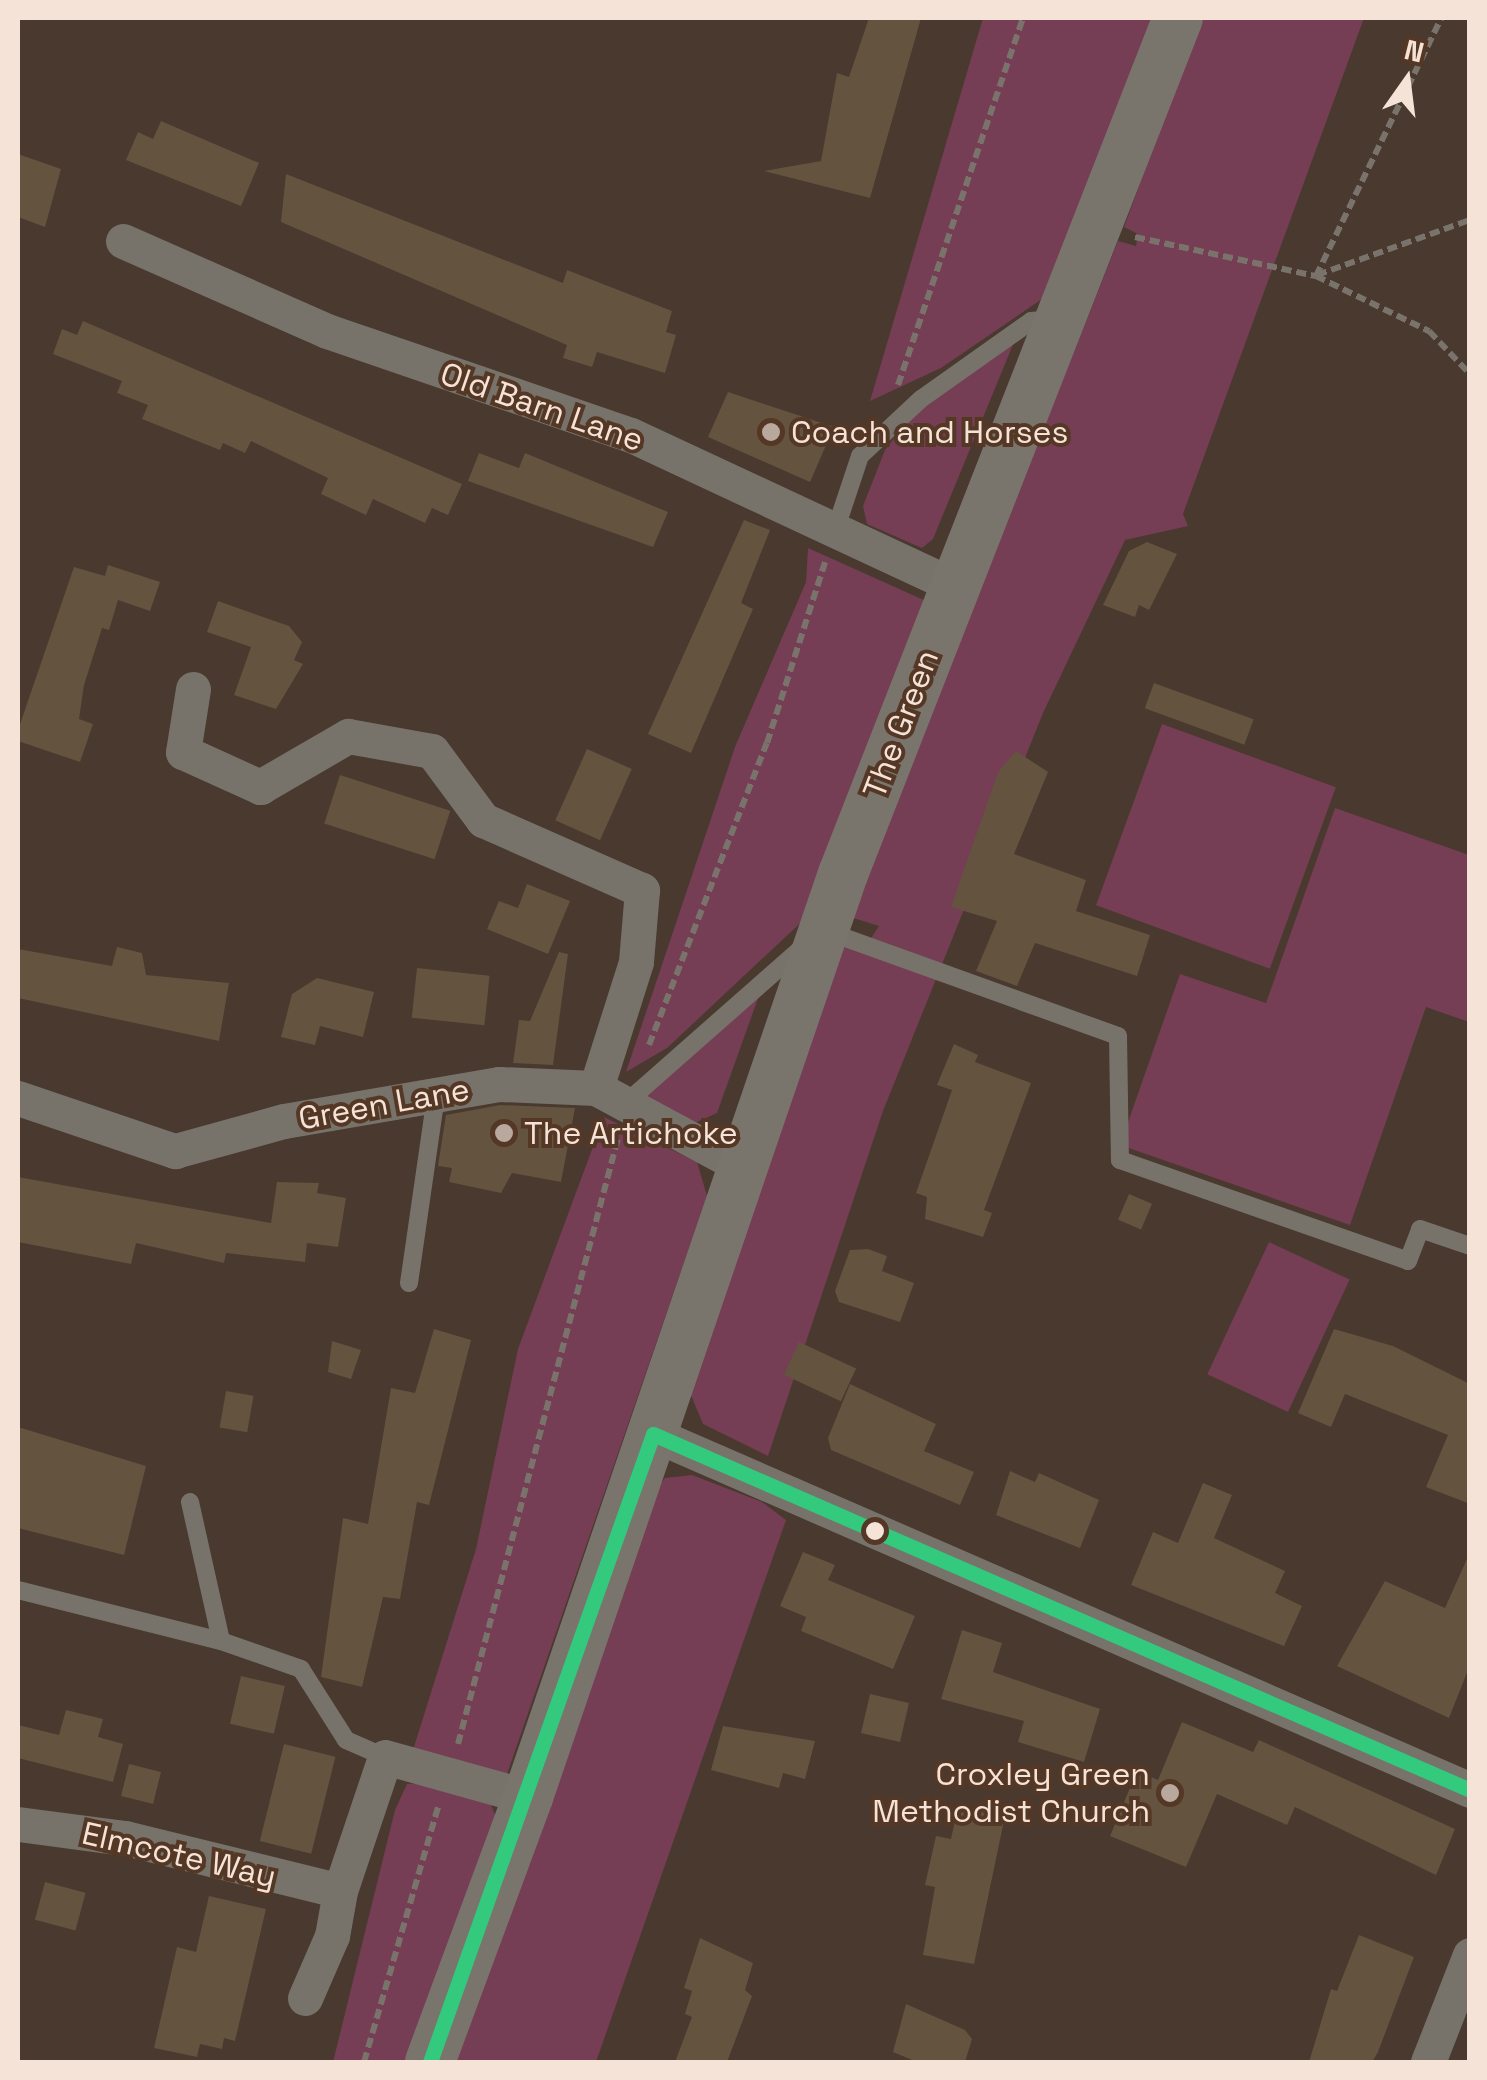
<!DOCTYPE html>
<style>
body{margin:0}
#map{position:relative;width:1487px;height:2080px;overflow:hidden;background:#49392f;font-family:"Space Grotesk",sans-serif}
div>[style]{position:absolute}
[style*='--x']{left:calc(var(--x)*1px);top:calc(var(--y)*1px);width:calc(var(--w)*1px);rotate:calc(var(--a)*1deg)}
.green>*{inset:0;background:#753e54;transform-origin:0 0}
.building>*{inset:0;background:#63533f;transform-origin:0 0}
.path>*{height:6px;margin-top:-3px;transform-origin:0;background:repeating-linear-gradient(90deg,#79736c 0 10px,transparent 0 15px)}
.lane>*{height:18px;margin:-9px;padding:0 9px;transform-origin:9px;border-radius:9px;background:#77736b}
.street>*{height:35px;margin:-17.5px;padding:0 17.5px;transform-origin:17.5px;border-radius:17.5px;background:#77736b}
.secondary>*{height:50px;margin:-25px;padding:0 25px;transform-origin:25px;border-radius:25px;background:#79746c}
.bus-1>*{height:15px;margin:-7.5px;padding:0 7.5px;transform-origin:7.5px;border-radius:7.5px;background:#33ca7d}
.dots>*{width:28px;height:28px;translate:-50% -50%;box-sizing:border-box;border:5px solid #543724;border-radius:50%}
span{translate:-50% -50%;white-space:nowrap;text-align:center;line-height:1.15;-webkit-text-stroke:8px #543724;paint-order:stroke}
.street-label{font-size:32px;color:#f6e3d8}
.poi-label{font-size:32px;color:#f6e3d8}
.left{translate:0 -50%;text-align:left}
.right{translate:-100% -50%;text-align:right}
.frame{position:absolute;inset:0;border:20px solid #f6e3d8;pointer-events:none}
.north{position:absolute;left:1357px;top:30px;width:100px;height:100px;-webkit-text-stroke:8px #543724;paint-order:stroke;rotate:14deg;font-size:28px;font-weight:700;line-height:40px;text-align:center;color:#f6e3d8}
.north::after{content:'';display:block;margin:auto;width:35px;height:45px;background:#f6e3d8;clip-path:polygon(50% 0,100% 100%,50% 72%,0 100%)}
</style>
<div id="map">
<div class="green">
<div style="clip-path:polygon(983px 18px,1157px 18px,1042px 299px,941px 368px,870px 401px)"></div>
<div style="clip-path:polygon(1201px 18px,1364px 18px,1183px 514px,1188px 526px,1125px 540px,1043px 713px,883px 1111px,768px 1456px,703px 1424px,690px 1393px,841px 947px,864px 949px,879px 926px,850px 917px,1118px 241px,1136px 246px,1138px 234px,1124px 227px)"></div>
<div style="clip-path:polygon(1019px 330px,933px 539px,922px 548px,867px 524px,863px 506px,885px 450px,916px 411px)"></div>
<div style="clip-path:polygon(808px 548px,926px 601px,810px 914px,667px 1048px,626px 1072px,735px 747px,806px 582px)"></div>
<div style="left:1162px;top:724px;width:185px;height:193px;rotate:20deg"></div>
<div style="clip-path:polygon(1335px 808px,1469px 855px,1469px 1022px,1426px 1007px,1350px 1225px,1120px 1145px,1180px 974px,1266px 1003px)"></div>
<div style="clip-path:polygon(770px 965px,717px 1113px,686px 1127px,644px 1101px,647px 1080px)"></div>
<div style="clip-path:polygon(604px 1117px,697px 1162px,707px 1196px,506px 1777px,413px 1750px,476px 1549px,518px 1349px)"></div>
<div style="left:1269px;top:1242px;width:89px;height:146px;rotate:25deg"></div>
<div style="clip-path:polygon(692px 1475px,762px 1502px,786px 1520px,596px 2062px,453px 2062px,645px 1503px,665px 1478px)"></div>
<div style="clip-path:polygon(424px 1783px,491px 1805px,496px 1817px,406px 2062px,333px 2062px,395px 1810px,407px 1784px)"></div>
</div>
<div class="building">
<div style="clip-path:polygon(869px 18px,921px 18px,870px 198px,764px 171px,821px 161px,837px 73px,849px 77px)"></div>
<div style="clip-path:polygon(161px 121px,259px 163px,241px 206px,126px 160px,138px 132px,153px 139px)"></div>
<div style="clip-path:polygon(18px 154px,61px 169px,45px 227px,18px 217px)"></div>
<div style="clip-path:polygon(286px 174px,563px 283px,567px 270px,672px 311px,666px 332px,676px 335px,665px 373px,597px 352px,592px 367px,563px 358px,567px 345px,281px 222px)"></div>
<div style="clip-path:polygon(83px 321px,462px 484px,448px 515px,432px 508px,425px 523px,373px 499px,366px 515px,321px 494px,328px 478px,251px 441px,245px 453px,223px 443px,220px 450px,142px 419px,148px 405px,117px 393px,122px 381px,53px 354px,62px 329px,77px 335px)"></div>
<div style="clip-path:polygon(728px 392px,834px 427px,810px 482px,708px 437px)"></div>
<div style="clip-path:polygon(479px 453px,519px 468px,525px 453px,668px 512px,653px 547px,468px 481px)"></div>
<div style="clip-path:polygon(744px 520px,770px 530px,741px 603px,753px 609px,691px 753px,648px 734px)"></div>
<div style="clip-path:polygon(1147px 542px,1177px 554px,1149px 610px,1139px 605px,1135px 617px,1103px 605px,1129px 551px)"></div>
<div style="clip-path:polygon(108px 565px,160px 582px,150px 611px,118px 600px,109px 630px,102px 628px,84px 685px,79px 719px,93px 724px,80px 762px,18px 741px,18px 730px,74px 567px,105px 576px)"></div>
<div style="clip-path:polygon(218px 601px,289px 626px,302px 642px,294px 660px,303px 664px,276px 709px,234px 695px,251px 647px,207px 632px)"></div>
<div style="left:1154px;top:683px;width:106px;height:27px;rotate:20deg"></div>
<div style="left:587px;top:749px;width:49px;height:78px;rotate:24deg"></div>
<div style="clip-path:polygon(1016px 751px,1048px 772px,1014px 854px,1086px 880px,1076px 911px,1150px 935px,1137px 976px,1035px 943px,1017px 986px,976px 971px,997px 921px,951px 907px,998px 772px)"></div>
<div style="left:340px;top:775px;width:116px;height:51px;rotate:18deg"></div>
<div style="clip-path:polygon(527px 884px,570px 901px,548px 954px,487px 929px,499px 901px,518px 908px)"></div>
<div style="clip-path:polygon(117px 947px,142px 953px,146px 975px,229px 983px,219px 1041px,18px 998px,18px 949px,112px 966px)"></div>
<div style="clip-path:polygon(559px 952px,568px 954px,553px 1065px,513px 1063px,519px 1020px,530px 1021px)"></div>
<div style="left:417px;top:968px;width:73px;height:50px;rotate:6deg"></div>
<div style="clip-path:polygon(317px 978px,374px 992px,363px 1037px,320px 1026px,315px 1045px,281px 1037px,292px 994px)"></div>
<div style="clip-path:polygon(954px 1044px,978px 1055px,975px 1062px,1031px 1083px,984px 1210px,992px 1213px,983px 1237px,925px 1219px,927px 1197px,916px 1193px,952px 1090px,937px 1085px)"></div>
<div style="clip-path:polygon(500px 1105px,575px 1108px,561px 1182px,512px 1173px,501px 1193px,449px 1182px,452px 1168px,438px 1166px,446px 1115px)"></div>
<div style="clip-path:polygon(18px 1177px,271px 1223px,277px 1182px,319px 1183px,317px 1193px,346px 1198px,338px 1247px,307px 1243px,305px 1262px,226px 1253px,224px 1263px,136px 1243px,131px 1264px,18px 1242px)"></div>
<div style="left:1129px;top:1194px;width:25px;height:28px;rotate:23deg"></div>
<div style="clip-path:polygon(868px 1249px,887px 1256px,882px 1271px,914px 1283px,900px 1322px,839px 1302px,835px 1291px,850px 1250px)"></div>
<div style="clip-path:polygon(434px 1329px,471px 1340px,429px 1505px,417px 1502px,400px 1599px,383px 1597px,362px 1687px,321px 1677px,343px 1518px,368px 1524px,391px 1388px,415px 1393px)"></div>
<div style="clip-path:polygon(1334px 1329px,1393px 1346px,1470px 1384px,1470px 1504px,1426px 1487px,1448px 1435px,1345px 1394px,1331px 1427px,1298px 1413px)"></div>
<div style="clip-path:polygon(332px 1341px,361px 1350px,351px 1379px,328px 1372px)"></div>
<div style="left:799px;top:1342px;width:63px;height:36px;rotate:25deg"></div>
<div style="clip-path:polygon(850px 1384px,936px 1424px,924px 1451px,974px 1472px,960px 1505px,831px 1450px,828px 1438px)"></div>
<div style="left:226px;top:1391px;width:28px;height:37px;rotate:10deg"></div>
<div style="clip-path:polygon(18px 1427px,146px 1466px,124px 1555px,18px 1528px)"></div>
<div style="clip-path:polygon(1010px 1471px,1035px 1482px,1039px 1473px,1099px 1500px,1080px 1548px,996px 1515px)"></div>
<div style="clip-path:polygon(1203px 1483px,1232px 1495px,1214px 1538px,1285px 1571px,1275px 1593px,1302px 1606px,1284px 1646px,1131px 1585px,1153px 1532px,1178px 1543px)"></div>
<div style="clip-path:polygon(803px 1552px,835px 1565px,828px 1580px,915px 1616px,893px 1669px,801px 1631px,806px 1617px,780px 1606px)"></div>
<div style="clip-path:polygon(1470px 1552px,1470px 1665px,1449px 1718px,1337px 1666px,1385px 1581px,1445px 1608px)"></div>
<div style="clip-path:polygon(962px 1630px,1002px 1643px,993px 1672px,1100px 1709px,1084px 1762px,1018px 1742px,1024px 1721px,941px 1699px)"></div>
<div style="left:241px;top:1676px;width:45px;height:49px;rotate:13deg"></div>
<div style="left:870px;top:1694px;width:40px;height:40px;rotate:13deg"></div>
<div style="clip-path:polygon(66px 1710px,103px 1719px,98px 1737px,123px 1744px,113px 1782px,18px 1758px,18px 1725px,59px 1735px)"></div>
<div style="clip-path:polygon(1182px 1722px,1253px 1752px,1259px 1740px,1455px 1829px,1436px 1875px,1295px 1807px,1287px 1825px,1217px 1794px,1186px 1867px,1110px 1836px,1137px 1771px,1158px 1780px)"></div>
<div style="clip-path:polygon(723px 1726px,815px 1741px,805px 1779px,783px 1773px,779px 1788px,711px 1770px)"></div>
<div style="left:284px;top:1744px;width:53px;height:100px;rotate:14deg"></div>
<div style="left:129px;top:1764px;width:33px;height:33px;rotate:14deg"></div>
<div style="clip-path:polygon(958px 1805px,1005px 1816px,974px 1964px,923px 1955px,935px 1887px,925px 1885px,936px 1836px,951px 1839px)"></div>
<div style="left:45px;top:1882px;width:42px;height:39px;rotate:15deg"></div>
<div style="clip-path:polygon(209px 1896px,266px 1909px,235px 2041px,224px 2038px,222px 2049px,200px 2044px,197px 2057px,154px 2048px,177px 1947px,196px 1952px)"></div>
<div style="clip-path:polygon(1359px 1935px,1414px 1957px,1378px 2052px,1372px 2062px,1309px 2062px,1331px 1989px,1337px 1991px)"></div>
<div style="clip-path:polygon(700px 1938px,753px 1963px,745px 1990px,752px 1996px,727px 2062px,675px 2062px,692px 2017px,685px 2014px,692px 1991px,684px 1988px)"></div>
<div style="clip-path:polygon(906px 2004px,965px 2030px,972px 2039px,965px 2062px,917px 2062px,893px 2052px)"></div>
</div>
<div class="path">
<div style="--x:1135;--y:237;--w:185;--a:12.2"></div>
<div style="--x:1316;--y:276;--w:126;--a:26"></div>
<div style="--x:1429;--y:331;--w:59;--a:46.4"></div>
<div style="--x:1317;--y:275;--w:163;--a:-19.8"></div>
<div style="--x:1316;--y:276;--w:287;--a:-64.1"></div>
<div style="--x:898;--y:385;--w:388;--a:-71.2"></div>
<div style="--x:649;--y:1045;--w:324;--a:-68.7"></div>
<div style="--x:767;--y:743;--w:193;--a:-72.2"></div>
<div style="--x:458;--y:1744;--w:627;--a:-75.21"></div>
<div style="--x:364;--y:2062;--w:269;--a:-73.8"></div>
</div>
<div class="lane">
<div style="--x:837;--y:525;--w:73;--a:-71.6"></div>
<div style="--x:860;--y:456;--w:83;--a:-43.1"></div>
<div style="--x:921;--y:399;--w:135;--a:-35.3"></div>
<div style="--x:1031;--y:321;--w:23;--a:-5"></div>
<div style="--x:829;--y:932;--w:307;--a:19.8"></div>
<div style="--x:1118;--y:1036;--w:124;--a:89.1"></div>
<div style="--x:1120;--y:1160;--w:305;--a:19.3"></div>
<div style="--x:1408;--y:1261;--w:34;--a:-69"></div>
<div style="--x:1420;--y:1229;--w:53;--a:18.8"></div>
<div style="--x:627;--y:1102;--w:236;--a:-41.4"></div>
<div style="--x:409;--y:1283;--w:190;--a:-81.8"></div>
<div style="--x:190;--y:1502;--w:142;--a:77.4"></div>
<div style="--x:221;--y:1641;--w:85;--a:19.3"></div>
<div style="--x:301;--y:1669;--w:84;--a:57.6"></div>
<div style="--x:346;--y:1740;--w:43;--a:23.6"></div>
<div style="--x:18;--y:1590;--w:209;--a:14.1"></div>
</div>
<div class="street">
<div style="--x:123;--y:241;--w:223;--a:23.8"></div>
<div style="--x:327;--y:331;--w:321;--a:18.9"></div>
<div style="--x:631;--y:435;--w:357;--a:25"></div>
<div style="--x:193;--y:689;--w:64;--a:99"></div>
<div style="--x:183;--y:752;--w:85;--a:24.4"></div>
<div style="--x:260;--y:787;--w:102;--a:-30.1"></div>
<div style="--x:348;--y:736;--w:85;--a:10.1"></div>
<div style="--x:432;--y:751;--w:86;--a:53.5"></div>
<div style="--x:483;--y:820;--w:174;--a:23.8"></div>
<div style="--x:642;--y:890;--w:72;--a:94.8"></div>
<div style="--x:636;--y:962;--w:132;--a:107.6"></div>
<div style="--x:18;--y:1098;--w:166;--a:18.7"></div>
<div style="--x:175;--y:1151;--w:113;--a:-15.4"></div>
<div style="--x:284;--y:1121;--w:218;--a:-9.8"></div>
<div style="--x:499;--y:1084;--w:97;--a:2.4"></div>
<div style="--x:596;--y:1088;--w:167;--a:28.3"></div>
<div style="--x:653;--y:1434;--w:891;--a:23.54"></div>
<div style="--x:18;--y:1824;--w:108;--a:7.5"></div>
<div style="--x:125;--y:1838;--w:221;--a:13.8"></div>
<div style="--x:340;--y:1891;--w:141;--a:-71.4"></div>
<div style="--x:385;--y:1757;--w:148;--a:15.6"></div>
<div style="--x:305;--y:1998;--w:68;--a:-66.5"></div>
<div style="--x:332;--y:1936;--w:46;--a:-79.9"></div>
<div style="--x:1428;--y:2062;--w:115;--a:-68.6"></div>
</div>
<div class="secondary">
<div style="--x:430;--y:2062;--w:283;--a:-69.7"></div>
<div style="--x:528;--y:1797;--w:975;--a:-71.16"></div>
<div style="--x:843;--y:874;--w:919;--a:-68.63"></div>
</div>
<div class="bus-1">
<div style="--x:430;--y:2062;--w:666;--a:-70.45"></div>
<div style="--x:653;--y:1434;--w:891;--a:23.54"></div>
</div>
<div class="dots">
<div style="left:771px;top:432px;background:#b9a89d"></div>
<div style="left:504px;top:1133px;background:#b9a89d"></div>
<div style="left:875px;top:1531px;background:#f6e3d8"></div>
<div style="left:1170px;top:1793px;background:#b9a89d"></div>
</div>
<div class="street-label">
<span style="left:542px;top:407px;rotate:19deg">Old Barn Lane</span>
<span style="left:901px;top:724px;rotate:-69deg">The Green</span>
<span style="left:384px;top:1104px;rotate:-10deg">Green Lane</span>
<span style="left:179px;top:1855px;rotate:13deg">Elmcote Way</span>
</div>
<div class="poi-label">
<span class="left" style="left:791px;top:432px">Coach and Horses</span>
<span class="left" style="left:524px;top:1133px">The Artichoke</span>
<span class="right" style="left:1150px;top:1793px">Croxley Green<br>Methodist Church</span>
</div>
<div class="frame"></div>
<div class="north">N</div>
</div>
